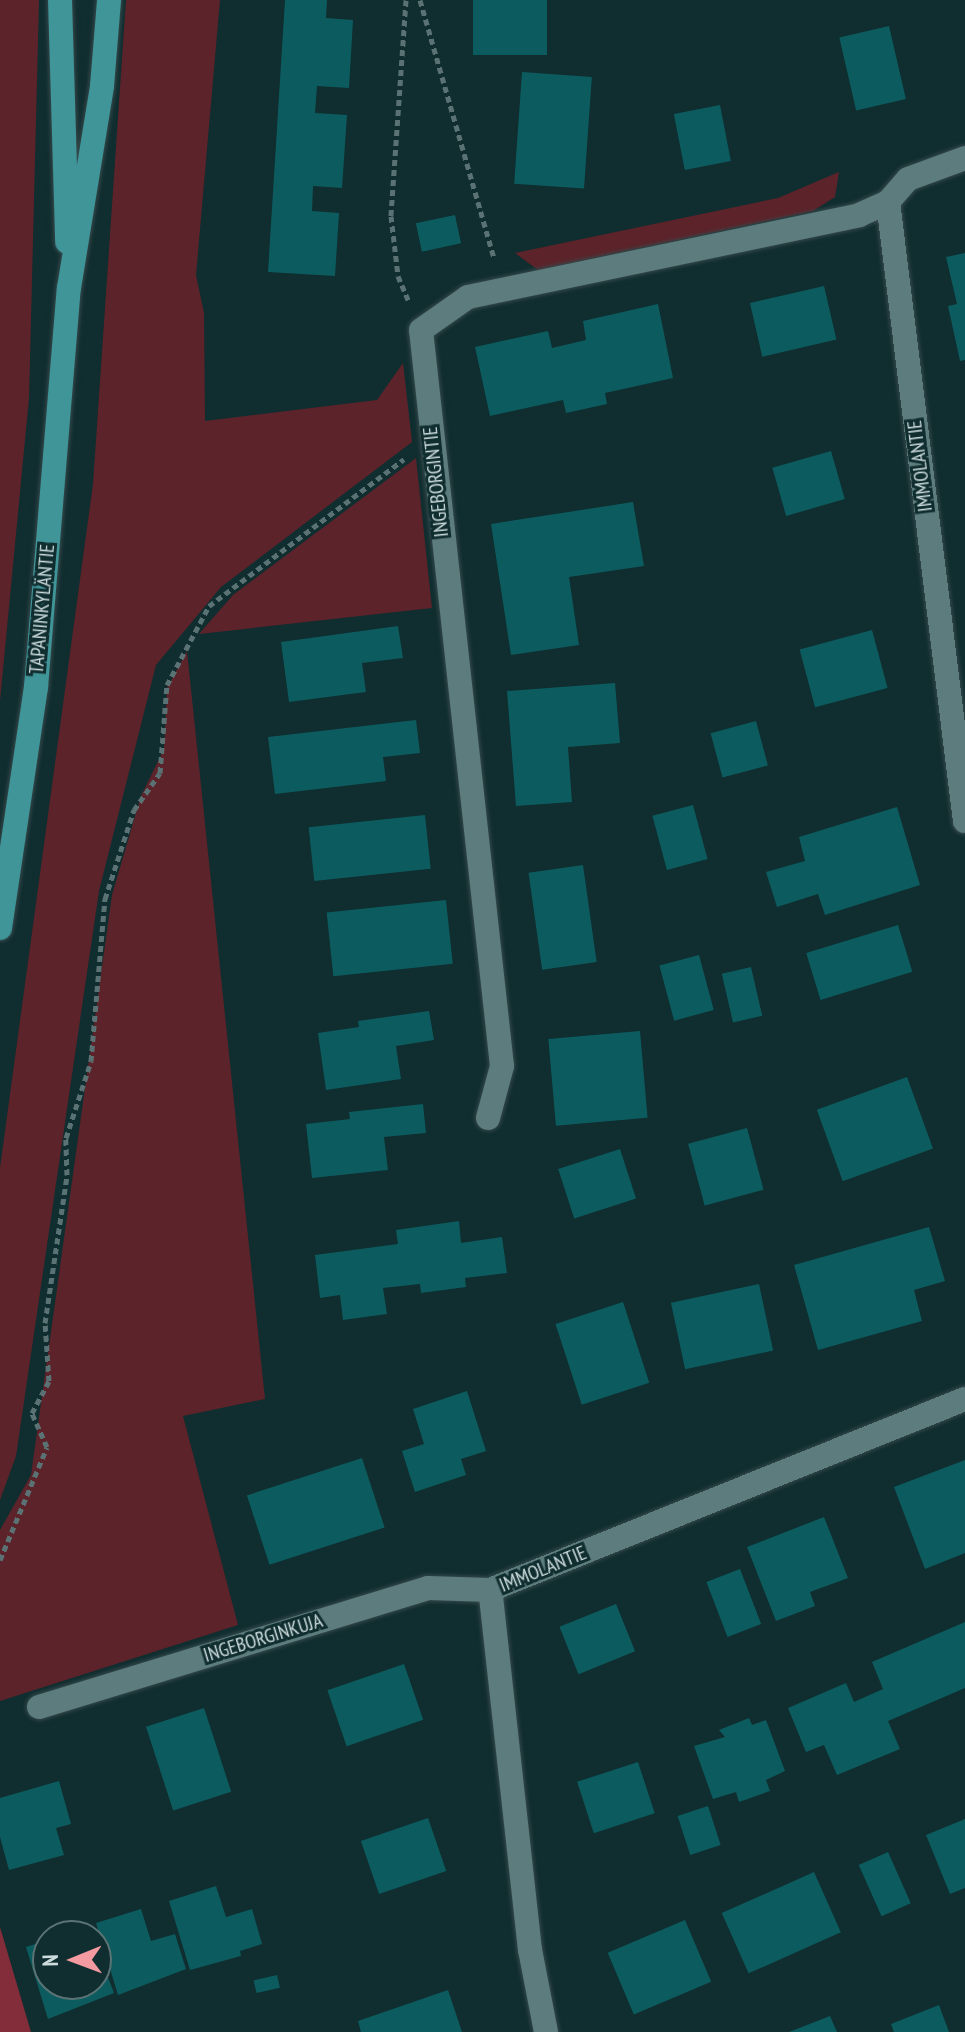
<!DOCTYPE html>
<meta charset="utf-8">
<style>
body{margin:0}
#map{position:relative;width:965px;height:2032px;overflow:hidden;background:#102d2f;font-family:"PT Sans Narrow",sans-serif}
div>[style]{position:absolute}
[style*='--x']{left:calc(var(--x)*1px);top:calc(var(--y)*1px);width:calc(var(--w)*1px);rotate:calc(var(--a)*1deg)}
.green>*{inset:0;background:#5d232a}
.forest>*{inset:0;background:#822d39}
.building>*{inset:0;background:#0c5c5f;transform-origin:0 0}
.path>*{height:5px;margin-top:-2.5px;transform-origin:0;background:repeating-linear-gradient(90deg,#5a7273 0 6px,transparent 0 10px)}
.roads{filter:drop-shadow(0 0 2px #35494b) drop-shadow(0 0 2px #35494b)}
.minor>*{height:24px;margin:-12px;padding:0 12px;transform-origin:12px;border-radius:12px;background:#5d7c7e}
.major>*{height:24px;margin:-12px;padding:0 12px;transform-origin:12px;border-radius:12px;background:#409599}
span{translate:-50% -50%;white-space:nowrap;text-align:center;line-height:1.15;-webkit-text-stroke:6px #102d2f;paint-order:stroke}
.street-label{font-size:20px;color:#cdddde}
.north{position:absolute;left:32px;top:1920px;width:80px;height:80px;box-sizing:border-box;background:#102d2f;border:2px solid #5c7375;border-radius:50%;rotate:269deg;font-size:22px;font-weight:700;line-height:32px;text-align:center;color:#cdddde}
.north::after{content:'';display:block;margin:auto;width:28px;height:36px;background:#f49aa1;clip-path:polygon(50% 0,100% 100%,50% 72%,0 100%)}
</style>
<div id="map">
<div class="green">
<div style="clip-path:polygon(0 0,39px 0,29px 398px,0 701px)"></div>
<div style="clip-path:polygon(126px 0,220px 0,196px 275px,204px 313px,205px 421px,377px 400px,403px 363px,412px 442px,221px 587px,156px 665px,99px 891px,16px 1456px,0 1500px,0 1168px,93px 484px)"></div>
<div style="clip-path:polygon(839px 172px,835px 197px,813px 211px,538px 270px,515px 253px,778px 198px)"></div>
<div style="clip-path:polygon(416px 458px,432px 608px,199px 634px,233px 595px)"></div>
<div style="clip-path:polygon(187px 651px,265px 1399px,183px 1416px,238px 1625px,0 1701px,0 1530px,31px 1475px,112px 895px,141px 796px,164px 749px,167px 688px)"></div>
</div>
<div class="forest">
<div style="clip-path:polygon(0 1927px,31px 2032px,0 2032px)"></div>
</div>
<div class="building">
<div style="clip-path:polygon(285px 0,327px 0,326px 18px,353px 20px,349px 88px,317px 86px,315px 113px,347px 115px,342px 188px,313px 186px,312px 211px,339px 213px,335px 276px,268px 272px)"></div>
<div style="left:473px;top:0;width:74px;height:55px"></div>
<div style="left:889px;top:26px;width:75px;height:51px;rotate:77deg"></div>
<div style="left:522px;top:72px;width:70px;height:112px;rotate:4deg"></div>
<div style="left:720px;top:105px;width:57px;height:47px;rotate:79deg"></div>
<div style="left:455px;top:215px;width:29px;height:40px;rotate:78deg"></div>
<div style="clip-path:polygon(965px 253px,965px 360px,960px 361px,948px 306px,957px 304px,946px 257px)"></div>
<div style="left:824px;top:286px;width:55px;height:76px;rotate:77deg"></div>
<div style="clip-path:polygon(658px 304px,673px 378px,605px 393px,607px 404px,566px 413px,563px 400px,490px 416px,475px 347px,548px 331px,552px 348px,586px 340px,583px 321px)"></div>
<div style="left:831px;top:451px;width:50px;height:61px;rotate:74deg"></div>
<div style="clip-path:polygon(633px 502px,644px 566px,569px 577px,579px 645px,511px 655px,491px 524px)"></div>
<div style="clip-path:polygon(398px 626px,403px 658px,362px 663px,366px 692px,289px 702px,281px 642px)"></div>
<div style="left:872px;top:630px;width:60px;height:75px;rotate:75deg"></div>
<div style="clip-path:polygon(615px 683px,620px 743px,568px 747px,572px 802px,516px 806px,507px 691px)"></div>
<div style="clip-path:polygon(416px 720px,420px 753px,383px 757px,386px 781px,275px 794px,268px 737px)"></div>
<div style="left:756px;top:721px;width:46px;height:47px;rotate:75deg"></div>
<div style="left:693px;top:805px;width:56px;height:42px;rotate:75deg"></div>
<div style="clip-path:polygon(897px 807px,920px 885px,825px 915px,818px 894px,777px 907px,766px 872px,805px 861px,799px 837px)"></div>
<div style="left:425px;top:815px;width:54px;height:117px;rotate:84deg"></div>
<div style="left:583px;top:865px;width:98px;height:55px;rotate:82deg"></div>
<div style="left:446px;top:900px;width:64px;height:120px;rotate:84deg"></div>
<div style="left:898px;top:925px;width:49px;height:96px;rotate:73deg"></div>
<div style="left:699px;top:955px;width:57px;height:41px;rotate:75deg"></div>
<div style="left:751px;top:967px;width:50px;height:30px;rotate:77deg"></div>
<div style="clip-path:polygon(429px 1011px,434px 1040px,396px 1046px,401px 1079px,326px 1090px,318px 1033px,359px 1027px,358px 1021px)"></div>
<div style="left:640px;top:1031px;width:87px;height:92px;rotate:85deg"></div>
<div style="left:907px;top:1077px;width:76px;height:96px;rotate:70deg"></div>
<div style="clip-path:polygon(423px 1104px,426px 1133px,384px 1137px,388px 1170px,312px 1178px,306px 1124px,350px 1119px,349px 1112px)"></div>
<div style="left:747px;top:1128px;width:64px;height:61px;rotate:75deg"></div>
<div style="left:620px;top:1149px;width:52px;height:65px;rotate:72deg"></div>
<div style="clip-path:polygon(459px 1221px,461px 1243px,502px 1237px,507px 1273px,465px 1278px,466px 1287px,421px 1293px,420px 1284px,383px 1288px,387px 1314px,343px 1320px,340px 1295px,320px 1298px,315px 1255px,398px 1244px,396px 1230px)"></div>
<div style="clip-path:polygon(929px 1227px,945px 1281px,914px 1290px,922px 1321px,818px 1350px,794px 1265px)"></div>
<div style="left:759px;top:1284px;width:68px;height:90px;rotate:78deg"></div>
<div style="left:623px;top:1302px;width:85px;height:71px;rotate:72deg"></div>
<div style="clip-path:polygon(467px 1391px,486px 1451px,461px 1459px,466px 1475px,415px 1492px,402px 1451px,424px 1444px,413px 1409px)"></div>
<div style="left:362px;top:1458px;width:73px;height:121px;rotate:72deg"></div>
<div style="clip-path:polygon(965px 1460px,965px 1553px,925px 1569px,894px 1487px)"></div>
<div style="clip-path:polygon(824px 1517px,848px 1578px,810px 1592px,815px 1606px,776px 1621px,747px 1547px)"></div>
<div style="left:740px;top:1569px;width:59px;height:36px;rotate:69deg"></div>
<div style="left:616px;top:1604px;width:51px;height:61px;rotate:68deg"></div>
<div style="clip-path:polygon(965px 1622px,965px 1688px,888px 1721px,900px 1749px,837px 1775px,824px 1745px,806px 1752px,788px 1708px,846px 1683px,854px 1702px,883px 1689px,872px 1662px)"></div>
<div style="left:404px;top:1664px;width:59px;height:81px;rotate:71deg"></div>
<div style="left:204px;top:1708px;width:88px;height:61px;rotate:72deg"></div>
<div style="clip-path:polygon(749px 1718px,752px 1725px,766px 1720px,785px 1771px,766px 1780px,770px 1791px,739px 1802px,736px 1792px,713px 1799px,694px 1746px,725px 1737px,719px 1730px)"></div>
<div style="left:638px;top:1762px;width:54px;height:64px;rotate:72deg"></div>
<div style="clip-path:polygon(59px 1781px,71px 1824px,56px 1828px,64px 1855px,9px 1870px,0 1837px,0 1798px)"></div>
<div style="left:708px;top:1806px;width:41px;height:32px;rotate:72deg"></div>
<div style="left:428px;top:1818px;width:56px;height:71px;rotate:71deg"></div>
<div style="clip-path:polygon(965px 1819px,965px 1888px,950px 1894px,926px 1835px)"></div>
<div style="left:888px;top:1852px;width:56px;height:32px;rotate:66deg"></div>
<div style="left:814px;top:1872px;width:66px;height:101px;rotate:66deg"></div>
<div style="clip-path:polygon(216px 1886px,226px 1917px,252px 1909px,262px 1944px,240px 1951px,241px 1956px,190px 1970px,169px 1901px)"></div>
<div style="clip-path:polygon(141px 1909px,151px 1941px,175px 1934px,186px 1969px,118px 1995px,96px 1923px)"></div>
<div style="left:685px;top:1920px;width:67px;height:84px;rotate:67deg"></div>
<div style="clip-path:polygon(48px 1940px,48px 1984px,96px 1984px,96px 1960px,101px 1959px,114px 1993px,48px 2019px,26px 1947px)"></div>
<div style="left:277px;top:1975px;width:13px;height:24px;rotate:77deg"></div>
<div style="clip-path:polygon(448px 1990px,462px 2032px,361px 2032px,358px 2021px)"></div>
<div style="clip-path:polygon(939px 2005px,949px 2032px,894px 2032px,891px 2024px)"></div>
<div style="clip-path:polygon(830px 2016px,837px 2032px,789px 2032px)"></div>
</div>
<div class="path">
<div style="--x:406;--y:0;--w:217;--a:94"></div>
<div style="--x:391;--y:216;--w:60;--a:83.3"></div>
<div style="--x:398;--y:276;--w:26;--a:67"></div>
<div style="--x:420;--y:0;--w:268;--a:74"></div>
<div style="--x:0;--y:1560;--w:122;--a:-67.4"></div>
<div style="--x:47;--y:1447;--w:37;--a:-114"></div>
<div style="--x:32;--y:1413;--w:36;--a:-62"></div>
<div style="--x:49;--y:1381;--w:58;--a:-93.9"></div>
<div style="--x:45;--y:1323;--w:150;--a:-81.5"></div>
<div style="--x:67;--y:1175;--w:37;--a:-92"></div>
<div style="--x:66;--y:1138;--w:81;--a:-72"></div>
<div style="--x:91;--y:1061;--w:163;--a:-85.1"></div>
<div style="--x:105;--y:899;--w:94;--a:-72"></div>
<div style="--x:134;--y:810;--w:45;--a:-54.9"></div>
<div style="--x:160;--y:773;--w:88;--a:-85.5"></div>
<div style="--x:167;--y:685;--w:89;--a:-62"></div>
<div style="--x:209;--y:606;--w:244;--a:-37"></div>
</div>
<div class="roads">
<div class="minor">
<div style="--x:888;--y:202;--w:624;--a:82.91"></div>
<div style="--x:488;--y:1118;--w:54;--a:-74.9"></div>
<div style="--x:502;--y:1066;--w:740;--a:-96.28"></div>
<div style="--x:421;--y:330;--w:57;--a:-35.1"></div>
<div style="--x:468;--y:297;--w:400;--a:-11.8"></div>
<div style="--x:859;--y:215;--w:32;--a:-24"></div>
<div style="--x:888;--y:202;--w:30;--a:-49"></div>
<div style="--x:908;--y:179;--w:61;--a:-20.2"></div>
<div style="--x:39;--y:1707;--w:407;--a:-17"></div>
<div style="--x:428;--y:1588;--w:62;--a:1.8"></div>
<div style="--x:546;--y:2032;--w:84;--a:-101"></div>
<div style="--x:530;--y:1950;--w:362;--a:-96.3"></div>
<div style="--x:490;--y:1590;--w:512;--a:-21.91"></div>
</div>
<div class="major">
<div style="--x:60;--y:0;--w:242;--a:88.3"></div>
<div style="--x:0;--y:928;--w:244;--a:-81.5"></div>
<div style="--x:36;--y:687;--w:400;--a:-85.3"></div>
<div style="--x:69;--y:288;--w:205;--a:-80.7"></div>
<div style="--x:102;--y:86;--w:86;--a:-85.3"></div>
</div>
</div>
<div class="street-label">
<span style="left:920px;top:466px;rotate:-97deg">IMMOLANTIE</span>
<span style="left:436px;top:482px;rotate:-96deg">INGEBORGINTIE</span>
<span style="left:42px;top:609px;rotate:-85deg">TAPANINKYLÄNTIE</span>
<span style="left:543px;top:1569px;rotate:-22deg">IMMOLANTIE</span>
<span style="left:263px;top:1638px;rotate:-17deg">INGEBORGINKUJA</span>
</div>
<div class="north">N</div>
</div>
